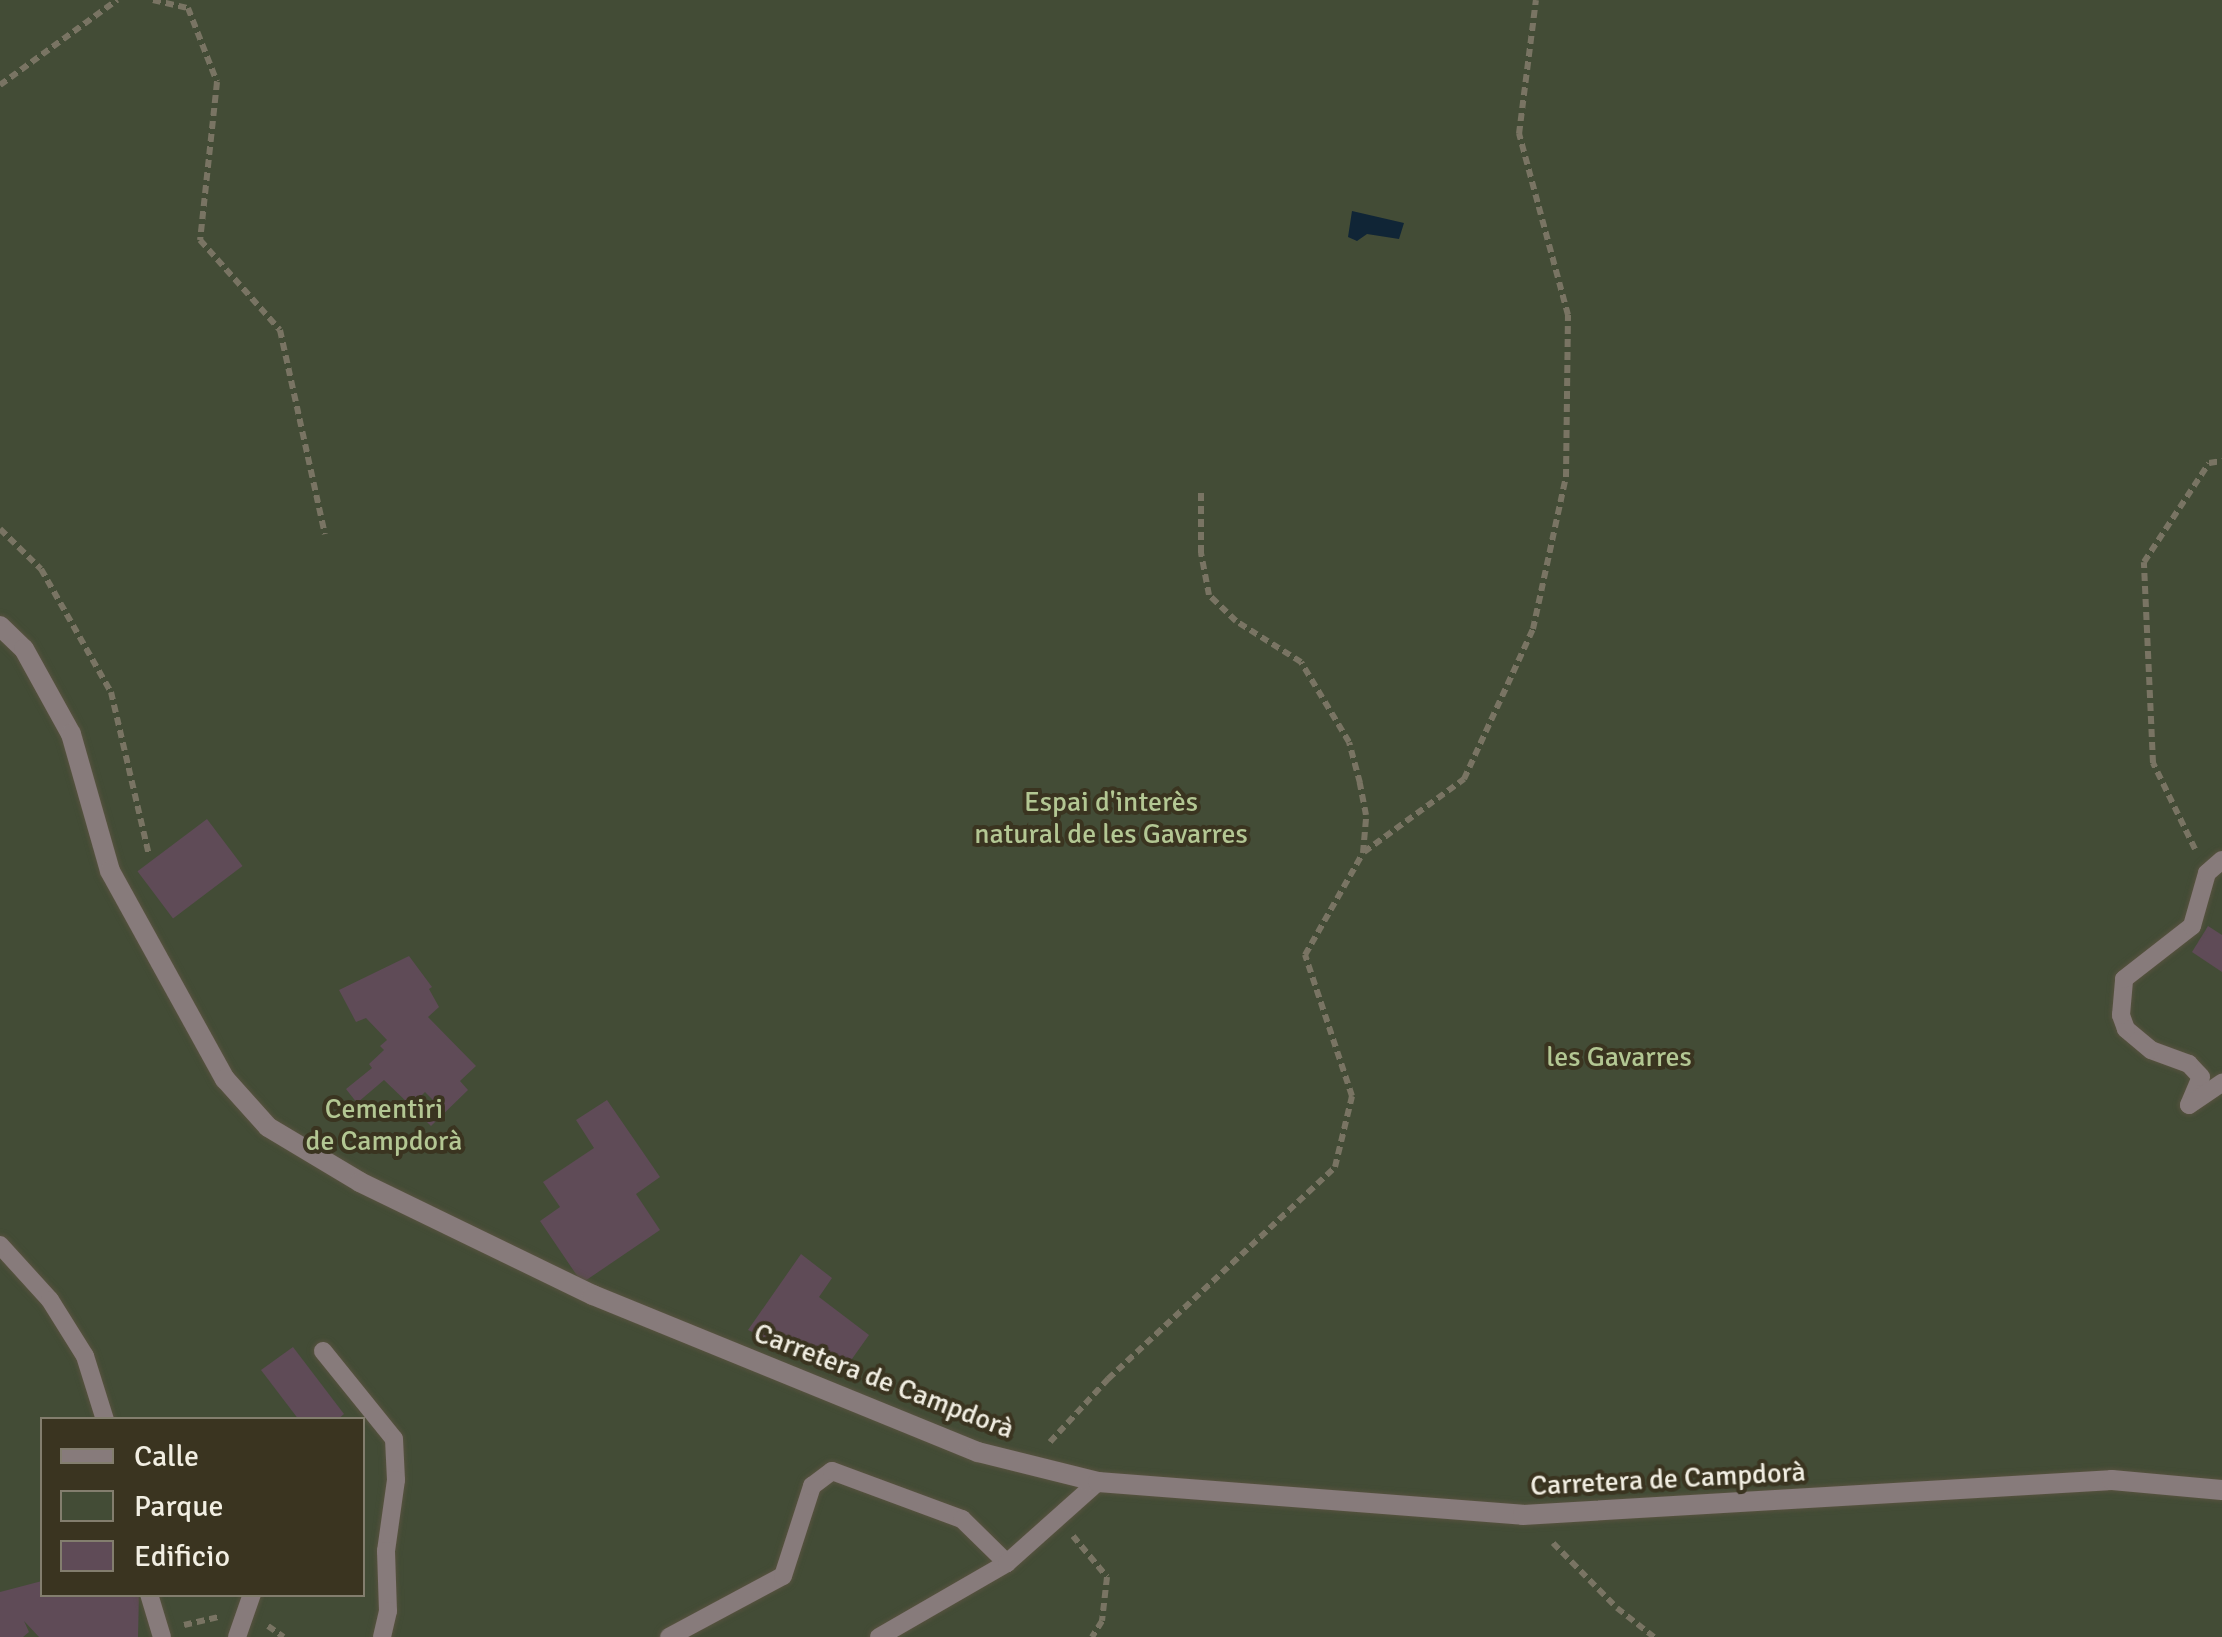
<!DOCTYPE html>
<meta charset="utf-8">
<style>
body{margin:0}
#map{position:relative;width:2222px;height:1637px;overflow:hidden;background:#3a3420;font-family:Signika,sans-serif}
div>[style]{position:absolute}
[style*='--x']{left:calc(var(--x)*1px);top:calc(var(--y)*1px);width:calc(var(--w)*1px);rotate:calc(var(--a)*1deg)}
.green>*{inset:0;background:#434c36}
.water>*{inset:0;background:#102536}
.building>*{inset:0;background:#5f4b57;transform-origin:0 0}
.path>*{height:6px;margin-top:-3px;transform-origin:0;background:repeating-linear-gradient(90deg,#797463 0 8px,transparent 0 13px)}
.roads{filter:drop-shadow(0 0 2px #57523f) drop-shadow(0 0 2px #57523f)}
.service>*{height:18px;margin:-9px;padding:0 9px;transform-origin:9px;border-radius:9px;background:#877b7b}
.minor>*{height:20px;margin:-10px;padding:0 10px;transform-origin:10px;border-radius:10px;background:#877b7b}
span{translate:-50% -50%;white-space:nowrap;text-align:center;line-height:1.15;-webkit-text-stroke:8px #3a3420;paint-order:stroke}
.park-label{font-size:28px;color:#b3c793}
.street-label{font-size:28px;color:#f1eee2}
.legend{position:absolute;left:40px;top:1417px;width:325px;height:180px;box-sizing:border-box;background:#3a3420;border:2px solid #837e6e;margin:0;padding:12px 18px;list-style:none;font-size:30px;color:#f1eee2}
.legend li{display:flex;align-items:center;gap:20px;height:50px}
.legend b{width:50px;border:2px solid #837e6e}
</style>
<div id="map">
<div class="green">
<div style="clip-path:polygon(evenodd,0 0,2222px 0,2222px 1637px,0 1637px,0 0,42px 1420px,362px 1420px,362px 1594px,42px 1594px,42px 1420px)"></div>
</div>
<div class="water">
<div style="clip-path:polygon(1352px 211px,1404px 223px,1399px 239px,1367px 234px,1357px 241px,1348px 237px)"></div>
</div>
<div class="building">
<div style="left:207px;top:819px;width:59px;height:87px;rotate:53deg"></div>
<div style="clip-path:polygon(2208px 926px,2222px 935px,2222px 972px,2192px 952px)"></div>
<div style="clip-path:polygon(409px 956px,432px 987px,429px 989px,439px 1007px,428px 1017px,476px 1066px,460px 1081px,468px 1090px,431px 1126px,419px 1114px,434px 1101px,425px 1092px,411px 1106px,384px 1080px,357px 1103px,346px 1089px,372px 1068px,369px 1064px,384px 1050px,380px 1046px,387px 1040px,366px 1018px,356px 1022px,339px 990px)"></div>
<div style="clip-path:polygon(607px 1100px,660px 1177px,636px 1194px,660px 1230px,582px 1283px,540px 1221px,560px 1207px,543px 1182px,594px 1148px,576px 1120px)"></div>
<div style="clip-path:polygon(801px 1254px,832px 1278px,819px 1297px,869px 1335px,842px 1373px,748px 1330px)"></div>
<div style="clip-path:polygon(293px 1347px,344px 1414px,337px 1420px,299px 1420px,261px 1370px)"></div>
<div style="clip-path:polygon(42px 1581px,42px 1594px,139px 1594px,138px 1637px,39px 1637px,24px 1621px,29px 1632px,23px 1637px,0 1637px,0 1592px)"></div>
</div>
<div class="path">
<div style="--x:153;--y:0;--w:36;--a:13"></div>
<div style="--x:188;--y:8;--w:79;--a:68.6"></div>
<div style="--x:217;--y:82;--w:159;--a:96.1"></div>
<div style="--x:200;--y:240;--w:120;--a:48.4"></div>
<div style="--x:280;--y:330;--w:209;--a:77.6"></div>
<div style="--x:0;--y:85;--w:145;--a:-36"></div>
<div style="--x:0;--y:529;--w:57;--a:44.3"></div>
<div style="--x:41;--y:569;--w:142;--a:60.4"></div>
<div style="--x:111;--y:692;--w:167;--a:76.9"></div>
<div style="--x:2195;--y:849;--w:96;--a:-116"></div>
<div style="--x:2153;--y:763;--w:201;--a:-92.6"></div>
<div style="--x:2144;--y:562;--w:118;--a:-56.7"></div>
<div style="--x:2209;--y:463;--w:13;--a:-9"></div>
<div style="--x:1364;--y:852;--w:124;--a:-36.1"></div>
<div style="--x:1464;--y:779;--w:165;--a:-65.3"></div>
<div style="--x:1533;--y:629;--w:156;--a:-77.8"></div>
<div style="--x:1566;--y:477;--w:162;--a:-89.3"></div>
<div style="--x:1568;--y:315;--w:188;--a:-105.1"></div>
<div style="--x:1519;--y:134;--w:135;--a:-82.8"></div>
<div style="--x:1050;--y:1442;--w:86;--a:-47.4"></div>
<div style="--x:1108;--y:1379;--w:311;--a:-43"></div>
<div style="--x:1335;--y:1167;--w:73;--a:-76.5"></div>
<div style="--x:1352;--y:1096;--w:149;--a:-108.4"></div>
<div style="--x:1305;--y:955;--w:117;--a:-60.4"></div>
<div style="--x:1363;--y:853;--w:38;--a:-85"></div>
<div style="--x:1366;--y:815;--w:33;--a:-101"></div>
<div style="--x:1360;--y:783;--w:42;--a:-105"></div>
<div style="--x:1349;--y:742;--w:93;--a:-121"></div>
<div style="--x:1301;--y:662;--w:77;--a:-147.8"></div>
<div style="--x:1236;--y:621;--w:37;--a:-136"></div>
<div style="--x:1209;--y:595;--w:43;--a:-100.8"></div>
<div style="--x:1201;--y:553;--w:60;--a:-90"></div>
<div style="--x:1073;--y:1536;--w:53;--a:50.3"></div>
<div style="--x:1107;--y:1577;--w:44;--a:96.5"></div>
<div style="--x:1102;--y:1621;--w:19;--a:122"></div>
<div style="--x:1553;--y:1543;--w:91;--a:45.4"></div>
<div style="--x:1617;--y:1608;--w:47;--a:38.1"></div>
<div style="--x:184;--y:1625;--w:36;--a:-13"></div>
<div style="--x:268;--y:1626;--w:19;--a:35"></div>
</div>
<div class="roads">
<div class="service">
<div style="--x:2189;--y:1105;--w:30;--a:-67"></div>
<div style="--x:2201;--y:1077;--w:18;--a:-133"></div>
<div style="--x:2189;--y:1064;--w:40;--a:-159.8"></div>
<div style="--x:2151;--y:1050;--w:33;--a:-140"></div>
<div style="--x:2126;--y:1029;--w:15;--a:-110"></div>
<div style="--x:2121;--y:1015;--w:36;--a:-85"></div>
<div style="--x:2124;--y:979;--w:86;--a:-37.9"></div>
<div style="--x:2192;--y:926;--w:55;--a:-74.2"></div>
<div style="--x:2207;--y:873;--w:20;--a:-41"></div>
<div style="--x:2189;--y:1105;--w:40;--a:-34"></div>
<div style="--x:0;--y:1245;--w:74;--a:47.7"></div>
<div style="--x:50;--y:1300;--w:66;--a:58"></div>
<div style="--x:85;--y:1356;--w:67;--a:72.6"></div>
<div style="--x:323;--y:1351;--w:113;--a:51.1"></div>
<div style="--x:394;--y:1439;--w:41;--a:87.2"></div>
<div style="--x:396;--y:1480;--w:72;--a:98"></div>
<div style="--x:386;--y:1551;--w:60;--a:88.1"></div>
<div style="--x:388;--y:1611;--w:27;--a:103"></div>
<div style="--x:149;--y:1594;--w:45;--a:73.2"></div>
<div style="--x:237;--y:1637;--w:46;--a:-70.8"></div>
<div style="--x:669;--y:1637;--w:129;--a:-28.2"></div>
<div style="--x:783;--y:1576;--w:95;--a:-72.1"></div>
<div style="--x:812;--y:1486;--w:25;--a:-37"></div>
<div style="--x:832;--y:1471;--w:139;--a:20.3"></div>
<div style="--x:962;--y:1519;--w:63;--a:44.4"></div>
<div style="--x:879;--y:1637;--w:148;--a:-30"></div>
<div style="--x:1007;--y:1563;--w:122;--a:-41.7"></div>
</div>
<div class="minor">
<div style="--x:0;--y:626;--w:33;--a:44"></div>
<div style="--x:24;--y:649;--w:97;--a:61.1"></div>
<div style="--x:71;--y:734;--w:142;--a:74.1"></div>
<div style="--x:110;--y:871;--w:238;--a:61.1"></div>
<div style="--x:225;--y:1079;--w:64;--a:48.1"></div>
<div style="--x:268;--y:1127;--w:107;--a:30.9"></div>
<div style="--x:360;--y:1182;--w:259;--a:25.9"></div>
<div style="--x:593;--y:1295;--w:416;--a:22.2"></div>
<div style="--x:978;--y:1452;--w:124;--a:14"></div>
<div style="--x:1098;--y:1482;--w:426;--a:4.4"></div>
<div style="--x:1523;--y:1515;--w:590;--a:-3.4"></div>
<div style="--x:2112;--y:1480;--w:110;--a:5.2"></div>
</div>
</div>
<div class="park-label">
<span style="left:1111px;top:818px">Espai d'interès<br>natural de les Gavarres</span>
<span style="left:1619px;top:1057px">les Gavarres</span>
<span style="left:384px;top:1125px">Cementiri<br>de Campdorà</span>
</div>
<div class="street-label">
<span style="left:884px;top:1381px;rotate:21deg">Carretera de Campdorà</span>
<span style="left:1668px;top:1479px;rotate:-3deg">Carretera de Campdorà</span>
</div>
<ul class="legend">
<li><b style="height:12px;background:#877b7b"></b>Calle</li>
<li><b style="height:28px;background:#434c36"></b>Parque</li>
<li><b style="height:28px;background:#5f4b57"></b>Edificio</li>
</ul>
</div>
